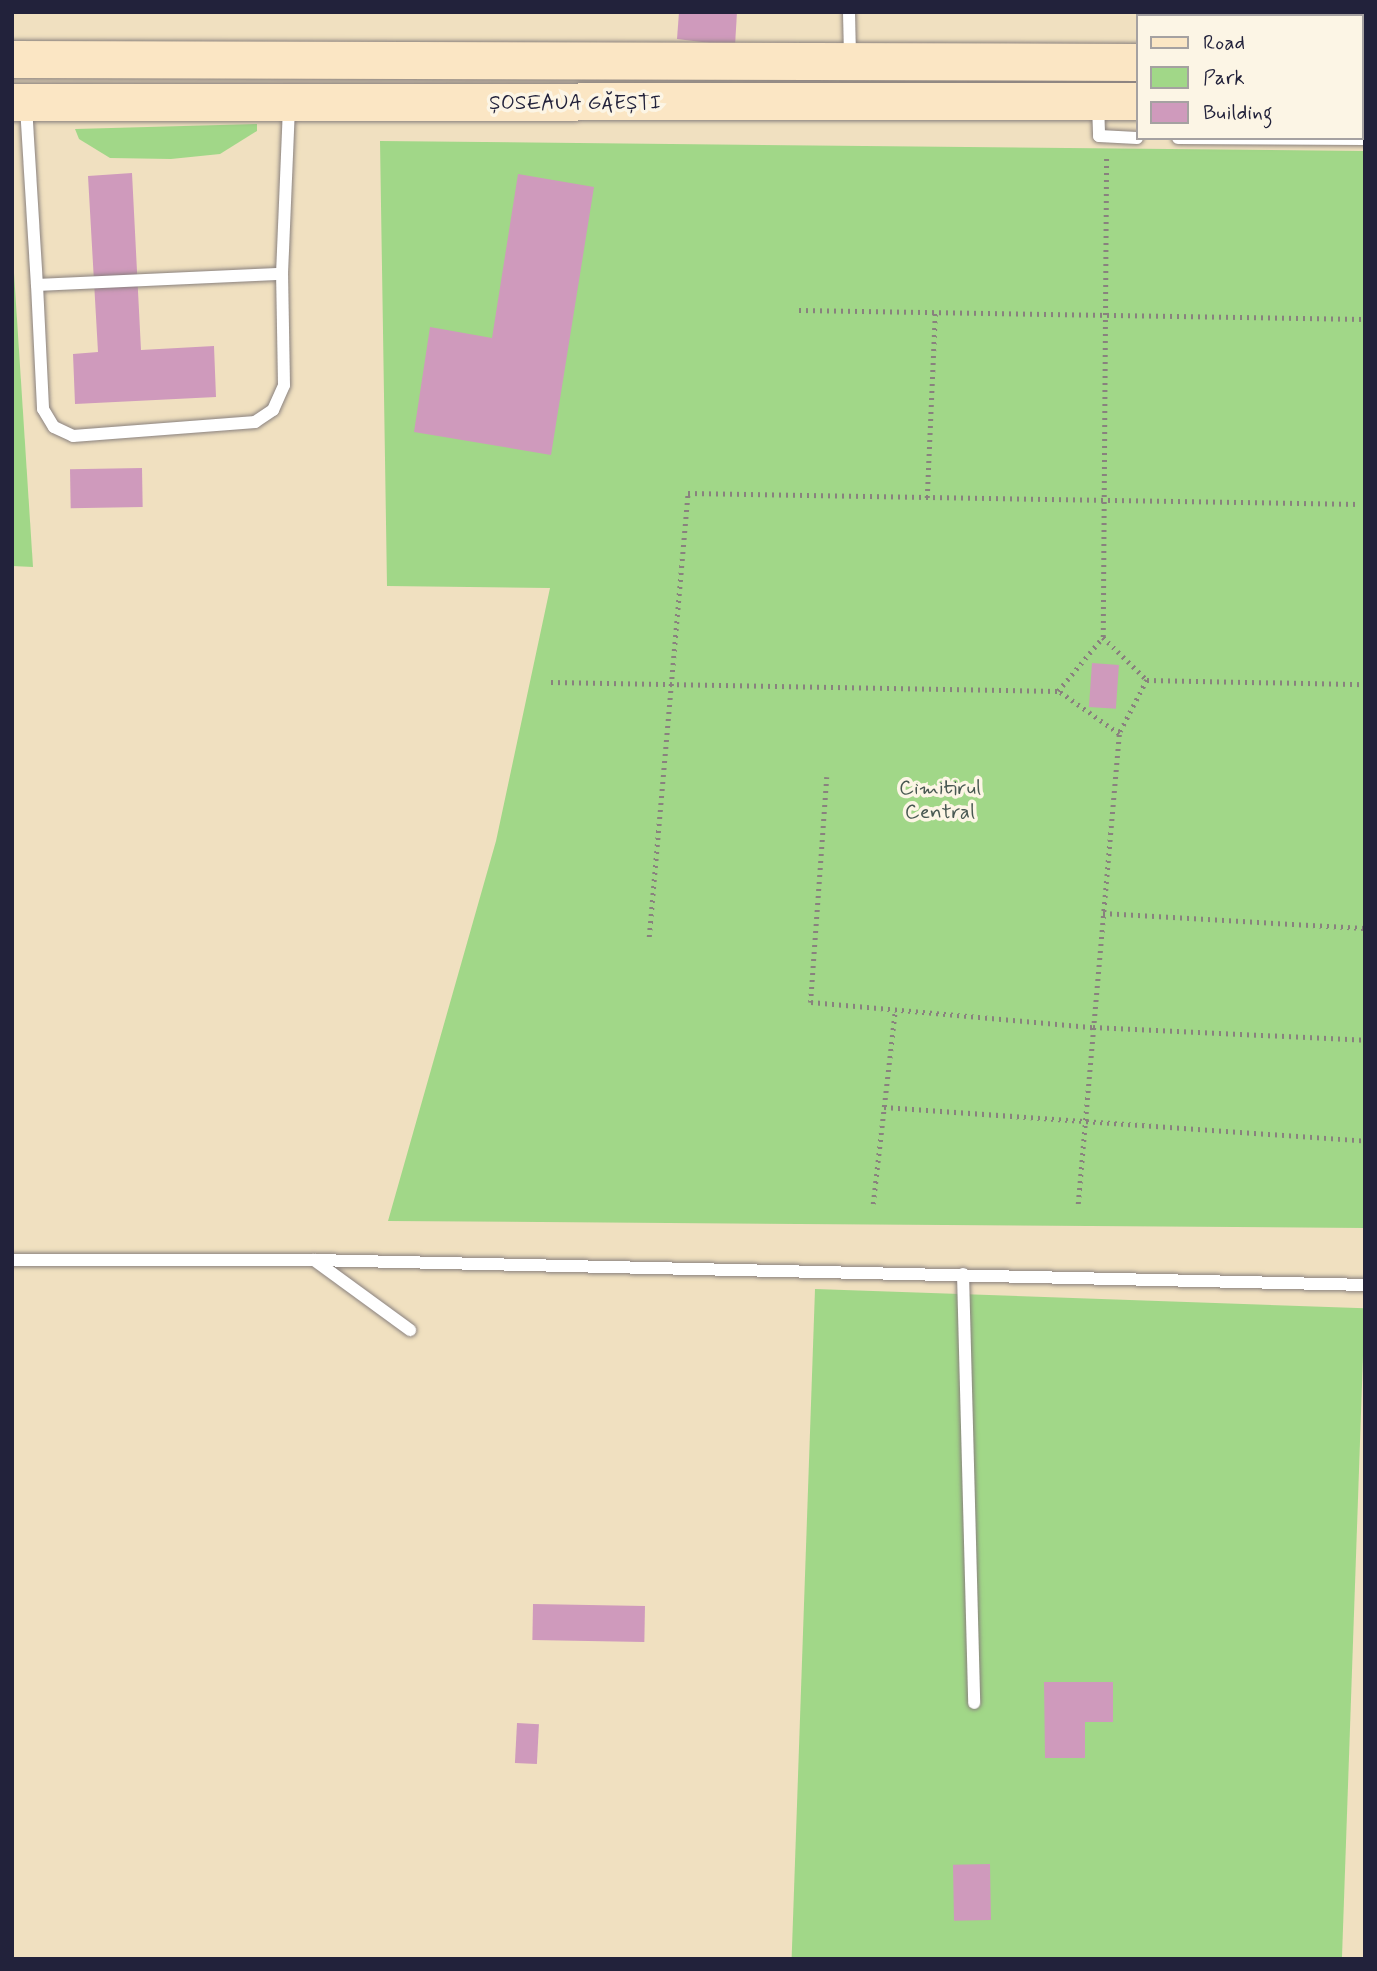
<!DOCTYPE html>
<meta charset="utf-8">
<style>
body{margin:0}
#map{position:relative;width:1377px;height:1971px;overflow:hidden;background:#f0e0c0;font-family:Mynerve,sans-serif}
div>[style]{position:absolute}
[style*='--x']{left:calc(var(--x)*1px);top:calc(var(--y)*1px);width:calc(var(--w)*1px);rotate:calc(var(--a)*1deg)}
.green>*{inset:0;background:#a1d788;transform-origin:0 0}
.building>*{inset:0;background:#cf9abc;transform-origin:0 0}
.path>*{height:4.5px;margin-top:-2.25px;transform-origin:0;background:repeating-linear-gradient(90deg,#89817e 0 2px,transparent 0 7px)}
.roads{filter:drop-shadow(0 0 2px #89817e) drop-shadow(0 0 2px #89817e)}
.lane>*{height:12px;margin:-6px;padding:0 6px;transform-origin:6px;border-radius:6px;background:#fff}
.street>*{height:26px;margin:-13px;padding:0 13px;transform-origin:13px;border-radius:13px;background:#fff}
.secondary>*{height:37px;margin:-18.5px;padding:0 18.5px;transform-origin:18.5px;border-radius:18.5px;background:#fbe6c4}
span{translate:-50% -50%;white-space:nowrap;text-align:center;line-height:1.15;-webkit-text-stroke:7px #fcf5e5;paint-order:stroke}
.street-label{font-size:21px;color:#22223b}
.park-label{font-size:21px;color:#485852}
.frame{position:absolute;inset:0;border:14px solid #22223b;pointer-events:none}
.legend{position:absolute;left:1136px;top:14px;width:228px;height:126px;box-sizing:border-box;background:#fcf5e5;border:2px solid #a5a1a1;margin:0;padding:9px 12px;list-style:none;font-size:21px;color:#22223b}
.legend li{display:flex;align-items:center;gap:14px;height:35px}
.legend b{width:35px;border:2px solid #a5a1a1}
</style>
<div id="map">
<div class="green">
<div style="clip-path:polygon(257px 124px,257px 131px,220px 154px,171px 159px,110px 158px,79px 139px,75px 129px)"></div>
<div style="clip-path:polygon(380px 141px,1365px 151px,1365px 1228px,388px 1221px,496px 841px,550px 588px,387px 586px)"></div>
<div style="clip-path:polygon(12px 242px,33px 567px,12px 566px)"></div>
<div style="left:815px;top:1289px;width:550px;height:670px;rotate:2deg"></div>
</div>
<div class="building">
<div style="clip-path:polygon(679px 12px,737px 12px,735px 46px,677px 39px)"></div>
<div style="clip-path:polygon(132px 173px,141px 350px,214px 346px,216px 397px,75px 404px,73px 354px,98px 352px,88px 176px)"></div>
<div style="clip-path:polygon(518px 174px,594px 187px,551px 455px,414px 432px,430px 327px,492px 338px)"></div>
<div style="left:142px;top:468px;width:39px;height:72px;rotate:89deg"></div>
<div style="left:1092px;top:663px;width:27px;height:44px;rotate:4deg"></div>
<div style="left:533px;top:1604px;width:112px;height:36px;rotate:1deg"></div>
<div style="clip-path:polygon(1044px 1682px,1113px 1682px,1113px 1722px,1085px 1722px,1085px 1758px,1045px 1758px)"></div>
<div style="left:517px;top:1723px;width:22px;height:40px;rotate:3deg"></div>
<div style="left:990px;top:1864px;width:56px;height:37px;rotate:89deg"></div>
</div>
<div class="path">
<div style="--x:799;--y:310;--w:566;--a:0.91"></div>
<div style="--x:927;--y:498;--w:186;--a:-87.5"></div>
<div style="--x:1103;--y:637;--w:62;--a:44.3"></div>
<div style="--x:1147;--y:680;--w:61;--a:117.4"></div>
<div style="--x:1119;--y:734;--w:75;--a:-144.8"></div>
<div style="--x:1058;--y:691;--w:70;--a:-50.2"></div>
<div style="--x:1103;--y:637;--w:481;--a:-89.6"></div>
<div style="--x:1147;--y:680;--w:218;--a:1.1"></div>
<div style="--x:551;--y:682;--w:507;--a:1.02"></div>
<div style="--x:827;--y:777;--w:226;--a:94.1"></div>
<div style="--x:811;--y:1002;--w:283;--a:5.1"></div>
<div style="--x:1093;--y:1027;--w:272;--a:2.7"></div>
<div style="--x:1103;--y:913;--w:262;--a:3.3"></div>
<div style="--x:649;--y:937;--w:446;--a:-85"></div>
<div style="--x:688;--y:493;--w:672;--a:0.94"></div>
<div style="--x:884;--y:1107;--w:482;--a:4"></div>
<div style="--x:873;--y:1204;--w:195;--a:-83.5"></div>
<div style="--x:1078;--y:1204;--w:472;--a:-85"></div>
</div>
<div class="roads">
<div class="lane">
<div style="--x:849;--y:12;--w:45;--a:88.7"></div>
<div style="--x:1098;--y:104;--w:32;--a:88"></div>
<div style="--x:1099;--y:136;--w:38;--a:3"></div>
<div style="--x:26;--y:106;--w:179;--a:86.5"></div>
<div style="--x:37;--y:285;--w:245;--a:-2.6"></div>
<div style="--x:282;--y:274;--w:169;--a:-87.6"></div>
<div style="--x:1178;--y:138;--w:187;--a:0.3"></div>
<div style="--x:37;--y:285;--w:124;--a:87.2"></div>
<div style="--x:43;--y:409;--w:21;--a:59"></div>
<div style="--x:54;--y:427;--w:21;--a:25"></div>
<div style="--x:73;--y:436;--w:183;--a:-4.4"></div>
<div style="--x:255;--y:422;--w:22;--a:-34"></div>
<div style="--x:273;--y:410;--w:27;--a:-66"></div>
<div style="--x:284;--y:385;--w:111;--a:-91"></div>
<div style="--x:12;--y:1260;--w:302;--a:0"></div>
<div style="--x:314;--y:1260;--w:119;--a:36.1"></div>
<div style="--x:314;--y:1260;--w:1051;--a:1.36"></div>
<div style="--x:963;--y:1274;--w:429;--a:88.5"></div>
</div>
<div class="street">
<div style="--x:1217;--y:16;--w:4;--a:-76"></div>
</div>
<div class="secondary">
<div style="--x:12;--y:59;--w:1125;--a:0.15"></div>
<div style="--x:1361;--y:63;--w:4;--a:0"></div>
<div style="--x:12;--y:102;--w:1125;--a:-0.05"></div>
<div style="--x:1361;--y:105;--w:4;--a:0"></div>
</div>
</div>
<div class="street-label">
<span style="left:575px;top:103px">ȘOSEAUA GĂEȘTI</span>
</div>
<div class="park-label">
<span style="left:940px;top:800px">Cimitirul<br>Central</span>
</div>
<div class="frame"></div>
<ul class="legend">
<li><b style="height:9px;background:#fbe6c4"></b>Road</li>
<li><b style="height:19px;background:#a1d788"></b>Park</li>
<li><b style="height:19px;background:#cf9abc"></b>Building</li>
</ul>
</div>
